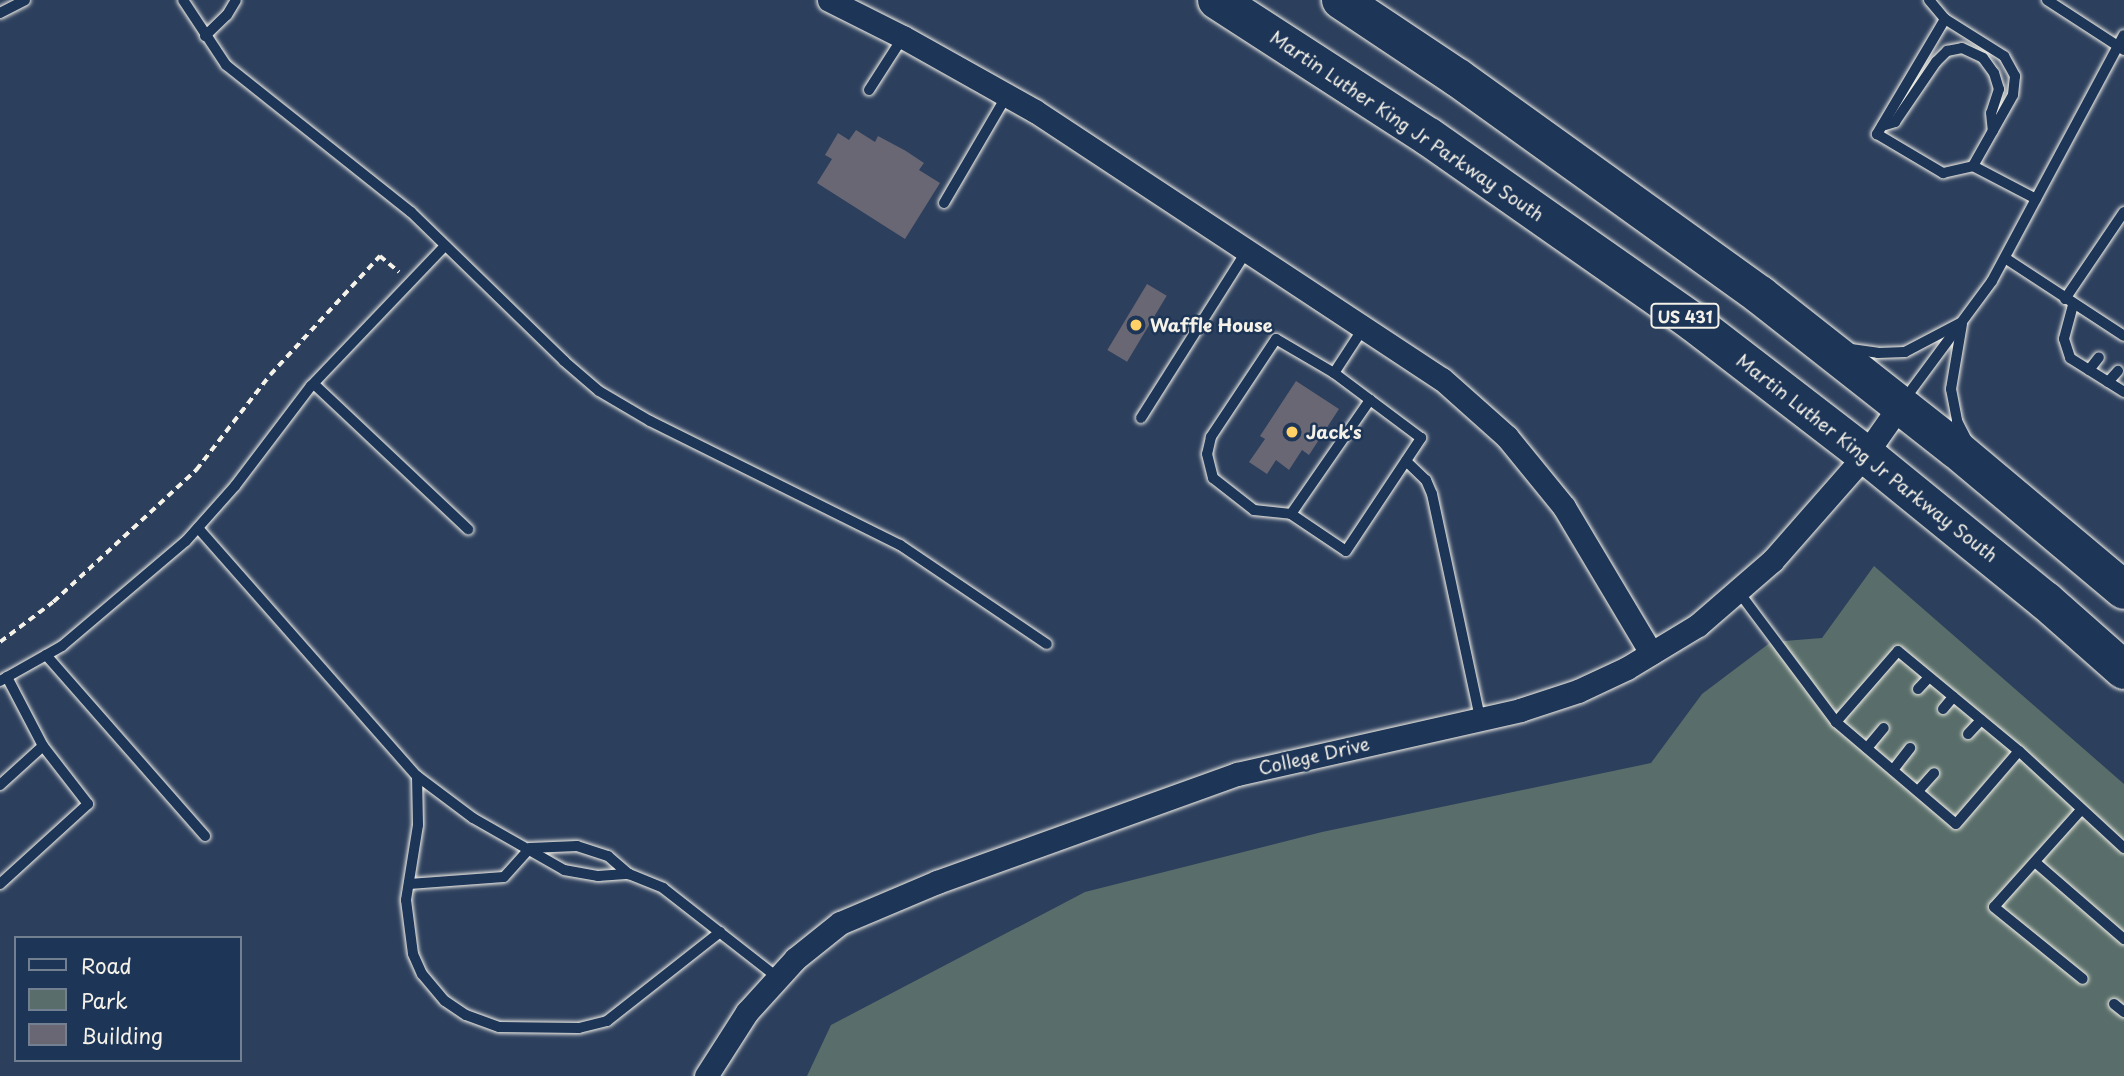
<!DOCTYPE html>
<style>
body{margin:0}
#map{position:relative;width:2124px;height:1076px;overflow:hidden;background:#2c3f5d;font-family:"Playpen Sans",sans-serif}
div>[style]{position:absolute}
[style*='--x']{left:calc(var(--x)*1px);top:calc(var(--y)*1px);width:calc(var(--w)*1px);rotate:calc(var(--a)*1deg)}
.green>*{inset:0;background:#596e6a}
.building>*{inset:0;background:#6a6775;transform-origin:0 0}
.path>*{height:3.5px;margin-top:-1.75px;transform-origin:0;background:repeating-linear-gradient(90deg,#f4f1e8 0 7px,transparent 0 12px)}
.roads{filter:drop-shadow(0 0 2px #f4f1e8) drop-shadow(0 0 2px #f4f1e8)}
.lane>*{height:10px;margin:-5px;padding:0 5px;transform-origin:5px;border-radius:5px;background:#1d3557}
.street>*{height:23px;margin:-11.5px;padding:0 11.5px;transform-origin:11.5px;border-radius:11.5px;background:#1d3557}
.highway>*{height:38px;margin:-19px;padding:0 19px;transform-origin:19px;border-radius:19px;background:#1d3557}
.dots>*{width:19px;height:19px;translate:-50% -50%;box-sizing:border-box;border:4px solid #1d3557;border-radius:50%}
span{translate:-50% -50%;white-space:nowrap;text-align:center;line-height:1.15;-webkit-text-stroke:5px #1d3557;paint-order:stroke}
.shield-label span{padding:2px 5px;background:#1d3557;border:2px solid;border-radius:5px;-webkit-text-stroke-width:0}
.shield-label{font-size:16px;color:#f4f1e8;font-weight:700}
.street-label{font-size:18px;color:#f4f1e8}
.poi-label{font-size:18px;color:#f4f1e8;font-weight:700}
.left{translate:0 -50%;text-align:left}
.legend{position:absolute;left:14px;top:936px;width:228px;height:126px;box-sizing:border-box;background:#1d3557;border:2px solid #738091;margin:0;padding:9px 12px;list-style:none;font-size:21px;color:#f4f1e8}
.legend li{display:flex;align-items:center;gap:14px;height:35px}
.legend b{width:35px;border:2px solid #738091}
</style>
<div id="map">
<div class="green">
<div style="clip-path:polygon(1874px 566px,2124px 784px,2124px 1076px,807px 1076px,831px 1025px,1085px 892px,1322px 832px,1651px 763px,1702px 694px,1771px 642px,1822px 638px)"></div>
</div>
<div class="building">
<div style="clip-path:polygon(856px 130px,875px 142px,878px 136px,906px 151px,924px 163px,919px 170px,940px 183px,905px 239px,817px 183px,832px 159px,825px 155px,838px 133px,849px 140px)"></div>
<div style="left:1147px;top:284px;width:23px;height:77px;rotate:31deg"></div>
<div style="clip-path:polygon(1296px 381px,1339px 409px,1309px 455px,1302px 450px,1289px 470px,1276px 460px,1267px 474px,1249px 462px,1265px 439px,1260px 436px)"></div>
</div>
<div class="path">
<div style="--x:0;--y:642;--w:66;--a:-37"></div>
<div style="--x:53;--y:602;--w:195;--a:-42.7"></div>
<div style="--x:196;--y:470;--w:120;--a:-52.1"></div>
<div style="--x:270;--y:375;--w:162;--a:-47.3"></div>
<div style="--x:380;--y:256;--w:25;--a:40"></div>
</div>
<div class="roads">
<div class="lane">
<div style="--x:183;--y:0;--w:78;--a:56.5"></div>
<div style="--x:226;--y:65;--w:236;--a:38.5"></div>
<div style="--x:411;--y:212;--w:214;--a:44.2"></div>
<div style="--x:564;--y:361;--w:46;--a:40.6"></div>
<div style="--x:599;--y:391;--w:59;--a:30.5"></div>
<div style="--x:650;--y:421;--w:279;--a:26.4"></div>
<div style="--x:900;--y:545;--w:177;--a:34"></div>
<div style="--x:1929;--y:0;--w:25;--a:50"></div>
<div style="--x:1945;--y:19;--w:70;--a:32.1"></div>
<div style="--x:2004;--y:56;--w:23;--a:61"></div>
<div style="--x:2015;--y:76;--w:19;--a:96"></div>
<div style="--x:2013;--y:95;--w:81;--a:119.4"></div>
<div style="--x:2047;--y:0;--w:92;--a:33"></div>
<div style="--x:0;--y:13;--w:28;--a:-27"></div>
<div style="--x:1945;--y:19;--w:134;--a:120.6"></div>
<div style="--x:1877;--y:134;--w:77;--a:30.6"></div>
<div style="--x:1943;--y:173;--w:31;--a:-13"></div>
<div style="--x:1973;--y:166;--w:71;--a:27.6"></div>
<div style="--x:205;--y:36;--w:30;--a:-44"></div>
<div style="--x:227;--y:15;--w:17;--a:-59"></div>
<div style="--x:869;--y:90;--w:63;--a:-57.3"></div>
<div style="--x:1882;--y:126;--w:14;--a:-17"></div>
<div style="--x:1895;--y:122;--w:73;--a:-55.7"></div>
<div style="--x:1936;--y:62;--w:16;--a:-45"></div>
<div style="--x:1947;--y:51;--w:15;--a:-11"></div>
<div style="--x:1962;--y:48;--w:23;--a:25"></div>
<div style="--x:1983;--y:58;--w:19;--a:54"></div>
<div style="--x:1994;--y:73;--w:17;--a:73"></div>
<div style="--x:1999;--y:89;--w:25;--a:108"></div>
<div style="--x:1991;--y:113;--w:18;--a:84"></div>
<div style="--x:944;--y:203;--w:125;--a:-59.7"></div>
<div style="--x:2005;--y:258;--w:142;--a:33.2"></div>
<div style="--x:2065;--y:299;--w:105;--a:-55.9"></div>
<div style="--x:2073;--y:305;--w:35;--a:105"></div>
<div style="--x:2064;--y:339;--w:20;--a:72"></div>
<div style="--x:2070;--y:358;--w:64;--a:32.2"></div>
<div style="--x:1962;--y:324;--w:66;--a:99.6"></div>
<div style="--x:1951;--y:389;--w:33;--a:79"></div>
<div style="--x:1957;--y:421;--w:22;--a:63"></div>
<div style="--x:1851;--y:349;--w:27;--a:8"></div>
<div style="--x:1878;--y:353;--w:27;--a:-2"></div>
<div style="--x:1905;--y:352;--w:62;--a:-27.8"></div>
<div style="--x:2089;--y:370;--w:16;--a:-52"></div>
<div style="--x:1334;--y:373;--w:55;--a:-56.9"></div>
<div style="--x:2108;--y:382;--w:15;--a:-48"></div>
<div style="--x:314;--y:384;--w:212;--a:43.3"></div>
<div style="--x:1904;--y:400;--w:148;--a:-53.5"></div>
<div style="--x:1992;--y:281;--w:279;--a:-61.8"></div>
<div style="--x:1141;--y:418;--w:200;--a:-57.7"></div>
<div style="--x:1406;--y:461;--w:28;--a:44"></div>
<div style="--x:1426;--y:480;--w:15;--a:67"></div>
<div style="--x:1432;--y:494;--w:229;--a:77.9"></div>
<div style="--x:1291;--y:514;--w:66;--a:33.9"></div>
<div style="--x:1346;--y:551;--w:136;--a:-56.4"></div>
<div style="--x:1421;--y:438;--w:109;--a:-143.2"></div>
<div style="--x:1334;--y:373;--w:67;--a:-149.6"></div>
<div style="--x:1276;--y:339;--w:118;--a:123.6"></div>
<div style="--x:1211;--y:437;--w:17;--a:103"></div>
<div style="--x:1207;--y:454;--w:25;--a:76"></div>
<div style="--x:1213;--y:478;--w:52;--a:38"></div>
<div style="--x:1254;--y:510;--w:37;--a:6"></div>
<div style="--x:1291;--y:514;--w:139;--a:-55.3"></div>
<div style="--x:198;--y:528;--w:331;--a:48.6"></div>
<div style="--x:417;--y:776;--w:70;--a:36.9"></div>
<div style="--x:473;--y:818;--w:105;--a:29.7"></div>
<div style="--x:564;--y:870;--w:35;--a:10"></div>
<div style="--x:598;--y:876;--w:31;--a:-4"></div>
<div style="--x:1738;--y:591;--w:164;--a:53.2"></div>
<div style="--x:1836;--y:722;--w:157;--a:40.4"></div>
<div style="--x:1956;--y:824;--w:96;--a:-49.2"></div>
<div style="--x:2019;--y:751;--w:143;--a:42.7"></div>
<div style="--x:46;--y:655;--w:241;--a:48.7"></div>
<div style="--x:0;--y:681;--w:71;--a:-29.4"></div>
<div style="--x:62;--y:646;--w:162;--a:-40.3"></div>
<div style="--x:186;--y:541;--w:74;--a:-48.3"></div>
<div style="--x:235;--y:486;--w:126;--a:-52.8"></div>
<div style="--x:311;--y:386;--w:194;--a:-46.3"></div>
<div style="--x:1918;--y:689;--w:16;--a:-47"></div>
<div style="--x:1943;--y:709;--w:16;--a:-50"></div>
<div style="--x:1836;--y:722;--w:94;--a:-48.9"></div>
<div style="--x:1898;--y:651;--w:157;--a:39.6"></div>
<div style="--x:1968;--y:734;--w:19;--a:-47"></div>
<div style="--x:1867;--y:748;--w:26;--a:-50"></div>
<div style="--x:1893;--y:770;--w:28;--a:-52"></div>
<div style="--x:417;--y:776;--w:49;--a:88.8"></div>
<div style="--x:418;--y:825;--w:76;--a:99.1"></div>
<div style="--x:406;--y:900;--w:54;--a:82.6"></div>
<div style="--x:413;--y:954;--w:22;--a:66"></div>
<div style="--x:422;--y:974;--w:35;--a:50"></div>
<div style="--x:445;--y:1001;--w:25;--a:34"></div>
<div style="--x:466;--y:1015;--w:35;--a:20"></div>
<div style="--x:499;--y:1027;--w:80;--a:0.7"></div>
<div style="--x:579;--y:1028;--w:29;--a:-14"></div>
<div style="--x:607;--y:1021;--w:144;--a:-38.2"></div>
<div style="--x:0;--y:785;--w:58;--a:-42.2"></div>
<div style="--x:1918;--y:791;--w:24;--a:-48"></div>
<div style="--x:2081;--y:810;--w:130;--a:131.9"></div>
<div style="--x:1994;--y:907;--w:114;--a:39"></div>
<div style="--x:2035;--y:862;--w:118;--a:40.9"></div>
<div style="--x:0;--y:884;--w:119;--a:-42.3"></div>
<div style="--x:88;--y:804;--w:73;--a:-127.8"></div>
<div style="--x:43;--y:746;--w:78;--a:-117.6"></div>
<div style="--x:409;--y:884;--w:95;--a:-4.2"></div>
<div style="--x:504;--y:877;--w:39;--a:-48"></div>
<div style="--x:530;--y:848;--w:47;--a:-2.4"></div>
<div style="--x:577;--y:846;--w:33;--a:18"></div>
<div style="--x:608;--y:856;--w:28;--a:41"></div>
<div style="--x:629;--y:874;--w:37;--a:22"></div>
<div style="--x:663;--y:888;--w:146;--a:38"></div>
<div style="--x:2114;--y:1004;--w:13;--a:39"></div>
</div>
<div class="street">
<div style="--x:829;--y:0;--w:83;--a:26.6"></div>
<div style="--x:903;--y:37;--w:151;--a:29.3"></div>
<div style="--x:1035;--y:111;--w:487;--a:33.4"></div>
<div style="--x:1442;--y:379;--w:87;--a:41.7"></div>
<div style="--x:1507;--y:437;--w:90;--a:50.8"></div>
<div style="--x:1564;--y:507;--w:170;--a:59.2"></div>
<div style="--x:706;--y:1076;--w:76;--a:-57.4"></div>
<div style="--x:747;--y:1012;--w:72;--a:-47.8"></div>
<div style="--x:795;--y:959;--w:58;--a:-38.7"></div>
<div style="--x:840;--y:923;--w:105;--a:-22.9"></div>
<div style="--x:937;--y:882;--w:319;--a:-19.8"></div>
<div style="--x:1237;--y:774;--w:290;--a:-12.7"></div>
<div style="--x:1520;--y:710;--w:61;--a:-18.1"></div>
<div style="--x:1578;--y:691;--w:54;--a:-25.1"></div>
<div style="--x:1627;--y:668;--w:83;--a:-31.2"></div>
<div style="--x:1698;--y:625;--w:98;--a:-40.9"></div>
<div style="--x:1772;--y:561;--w:141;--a:-48.7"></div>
<div style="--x:1865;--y:455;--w:61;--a:-55"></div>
</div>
<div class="highway">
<div style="--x:1217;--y:0;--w:252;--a:32.9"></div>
<div style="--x:1429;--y:137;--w:322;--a:35"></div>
<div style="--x:1693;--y:322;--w:225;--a:37.6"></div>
<div style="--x:1871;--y:459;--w:225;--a:39.1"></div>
<div style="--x:2046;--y:601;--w:104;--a:41.5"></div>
<div style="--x:1341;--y:0;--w:141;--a:33.7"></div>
<div style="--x:1458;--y:78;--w:372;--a:35.7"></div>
<div style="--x:1760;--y:295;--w:249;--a:38.2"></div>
<div style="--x:1956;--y:449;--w:219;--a:40"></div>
</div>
</div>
<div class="dots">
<div style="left:1136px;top:325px;background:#ffd166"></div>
<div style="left:1292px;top:432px;background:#ffd166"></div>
</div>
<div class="shield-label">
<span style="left:1685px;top:316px">US 431</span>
</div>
<div class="street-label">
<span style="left:1407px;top:126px;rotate:34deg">Martin Luther King Jr Parkway South</span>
<span style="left:1867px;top:458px;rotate:38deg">Martin Luther King Jr Parkway South</span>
<span style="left:1314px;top:756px;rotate:-13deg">College Drive</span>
</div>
<div class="poi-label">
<span class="left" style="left:1150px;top:325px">Waffle House</span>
<span class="left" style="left:1306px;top:432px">Jack's</span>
</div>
<ul class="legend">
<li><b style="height:9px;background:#1d3557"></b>Road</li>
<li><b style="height:19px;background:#596e6a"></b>Park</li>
<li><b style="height:19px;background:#6a6775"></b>Building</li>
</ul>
</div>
